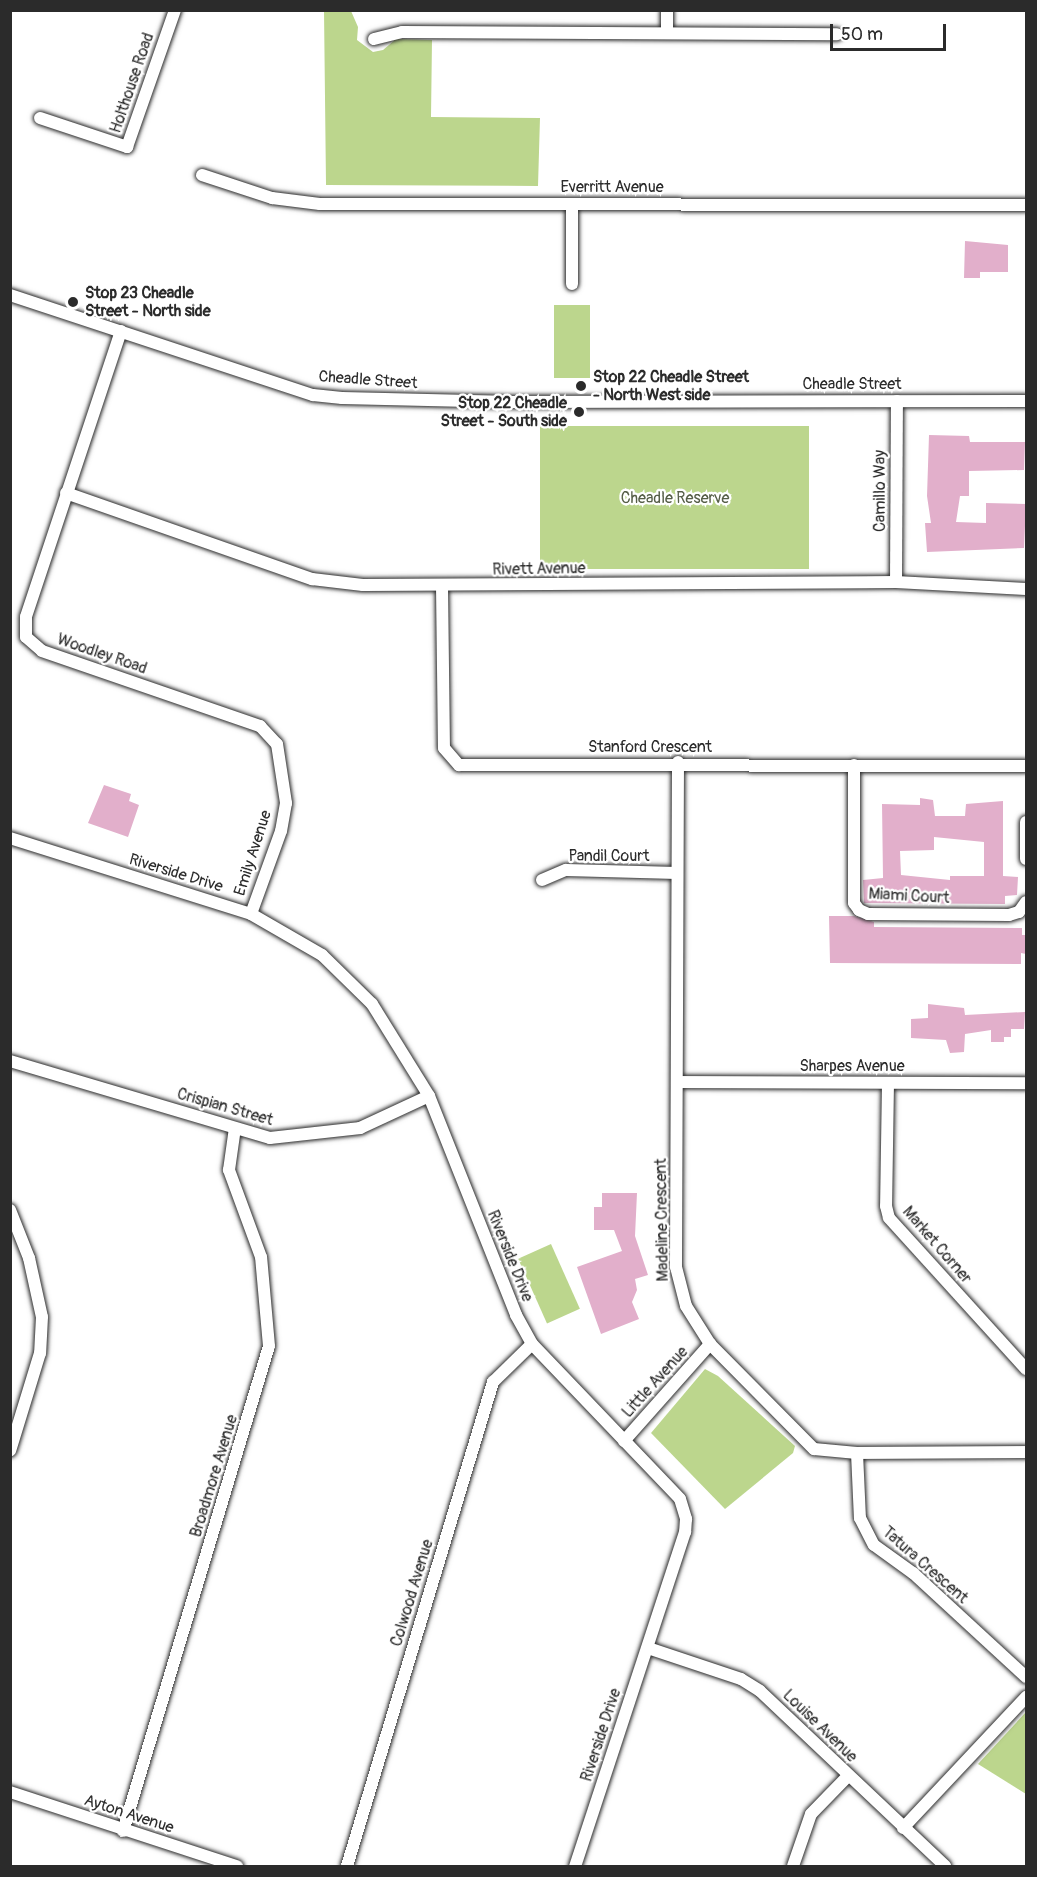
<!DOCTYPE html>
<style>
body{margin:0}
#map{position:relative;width:1037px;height:1877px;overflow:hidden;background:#fff;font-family:Pangolin,sans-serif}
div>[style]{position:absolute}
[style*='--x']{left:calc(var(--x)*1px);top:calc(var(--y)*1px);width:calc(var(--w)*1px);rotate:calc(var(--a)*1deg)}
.green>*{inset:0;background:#bcd68d;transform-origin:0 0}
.building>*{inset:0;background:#e2afcb}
.roads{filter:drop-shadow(0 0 2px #2b2b2b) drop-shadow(0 0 2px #2b2b2b)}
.minor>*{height:12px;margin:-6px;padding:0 6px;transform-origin:6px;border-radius:6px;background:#fff}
.dots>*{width:16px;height:16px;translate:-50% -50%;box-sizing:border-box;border:3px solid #fff;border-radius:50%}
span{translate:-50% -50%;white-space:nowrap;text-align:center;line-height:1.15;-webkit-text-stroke:4.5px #fff;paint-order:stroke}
.street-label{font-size:16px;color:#2b2b2b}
.poi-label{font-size:16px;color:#2b2b2b;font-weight:700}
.left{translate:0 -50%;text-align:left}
.right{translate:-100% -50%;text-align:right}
.park-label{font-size:16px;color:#565e48}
.frame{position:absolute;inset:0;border:12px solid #2b2b2b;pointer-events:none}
.scale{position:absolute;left:830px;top:24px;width:116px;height:27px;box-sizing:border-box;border:3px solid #2b2b2b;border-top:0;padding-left:8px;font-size:18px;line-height:21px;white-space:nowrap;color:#2b2b2b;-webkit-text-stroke:4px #fff;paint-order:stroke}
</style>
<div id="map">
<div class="green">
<div style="clip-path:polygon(324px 11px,351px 11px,358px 27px,357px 40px,373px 52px,383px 50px,396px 39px,432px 40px,431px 117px,540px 118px,538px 186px,326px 185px)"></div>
<div style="left:554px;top:305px;width:36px;height:73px"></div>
<div style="left:809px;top:426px;width:143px;height:269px;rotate:90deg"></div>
<div style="left:551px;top:1244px;width:71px;height:36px;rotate:66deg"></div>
<div style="clip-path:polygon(705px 1369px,718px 1376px,795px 1446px,793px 1453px,725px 1509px,651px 1433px)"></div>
<div style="clip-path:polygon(1026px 1712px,1026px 1794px,978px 1764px)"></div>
</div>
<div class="building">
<div style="clip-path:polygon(965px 241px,1008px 245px,1008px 272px,980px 272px,980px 278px,964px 278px)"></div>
<div style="clip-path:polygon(929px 435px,969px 436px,970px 442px,1025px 442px,1024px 470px,969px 471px,969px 496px,960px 496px,956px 522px,986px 523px,986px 503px,1026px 504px,1024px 548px,927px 552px,925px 523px,931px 523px,927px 496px)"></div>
<div style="clip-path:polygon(104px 785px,131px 794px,129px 801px,139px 805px,128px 837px,88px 823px)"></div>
<div style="clip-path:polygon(evenodd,920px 798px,933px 800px,935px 816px,965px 816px,966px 804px,1003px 801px,1003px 876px,1018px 877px,1017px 895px,1005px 896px,1005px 904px,864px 903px,863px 880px,883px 878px,882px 804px,920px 805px,920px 798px,934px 837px,984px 842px,984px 876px,950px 876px,950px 880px,901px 875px,900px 851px,934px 850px,934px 837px)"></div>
<div style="clip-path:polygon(829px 916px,854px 916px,874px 922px,874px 927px,1022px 928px,1022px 935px,1026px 935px,1026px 954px,1021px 953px,1021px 964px,830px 963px)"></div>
<div style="clip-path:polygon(928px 1004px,964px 1008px,965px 1015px,1025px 1012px,1024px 1029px,1011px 1029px,1011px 1037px,1004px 1037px,1004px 1042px,991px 1042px,991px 1030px,965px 1034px,964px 1052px,950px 1053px,946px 1040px,911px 1038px,911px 1019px,928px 1018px)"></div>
<div style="clip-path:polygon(602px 1193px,637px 1193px,635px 1236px,648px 1275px,635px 1279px,637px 1290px,632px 1302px,639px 1319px,601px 1334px,577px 1267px,622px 1251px,614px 1230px,594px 1230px,594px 1207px,602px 1207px)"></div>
</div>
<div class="roads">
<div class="minor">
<div style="--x:667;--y:32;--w:22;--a:-90"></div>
<div style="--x:374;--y:39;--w:29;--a:-14"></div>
<div style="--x:402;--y:32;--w:435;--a:0.3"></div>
<div style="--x:40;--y:118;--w:92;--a:18.4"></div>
<div style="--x:127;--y:147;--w:145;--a:-70.7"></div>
<div style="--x:202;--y:175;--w:74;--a:18.2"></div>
<div style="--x:272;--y:198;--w:48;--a:7.1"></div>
<div style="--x:320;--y:204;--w:706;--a:0.08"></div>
<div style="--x:572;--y:284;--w:80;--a:-90"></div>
<div style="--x:10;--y:295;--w:319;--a:18.3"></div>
<div style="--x:313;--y:395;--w:29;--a:6"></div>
<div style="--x:342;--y:398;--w:171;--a:1.3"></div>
<div style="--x:513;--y:402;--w:513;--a:-0.11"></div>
<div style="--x:121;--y:331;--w:301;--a:108.4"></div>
<div style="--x:26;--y:617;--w:20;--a:90"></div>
<div style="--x:26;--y:637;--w:21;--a:41"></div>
<div style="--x:42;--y:651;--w:231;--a:19"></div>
<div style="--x:260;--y:726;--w:25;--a:47"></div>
<div style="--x:277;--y:744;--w:60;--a:81.3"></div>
<div style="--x:286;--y:803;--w:28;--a:100"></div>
<div style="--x:281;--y:831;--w:88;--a:109.9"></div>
<div style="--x:66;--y:493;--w:261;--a:19.3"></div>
<div style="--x:312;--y:579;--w:51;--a:6.7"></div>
<div style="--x:363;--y:585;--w:533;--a:-0.32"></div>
<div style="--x:896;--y:582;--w:130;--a:3.1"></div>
<div style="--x:896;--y:582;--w:181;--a:-89.7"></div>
<div style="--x:442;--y:586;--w:162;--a:89.3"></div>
<div style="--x:444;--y:748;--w:23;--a:49"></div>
<div style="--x:459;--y:765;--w:567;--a:0.1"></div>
<div style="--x:678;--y:762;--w:505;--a:90.23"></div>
<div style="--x:676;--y:1267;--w:40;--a:75.6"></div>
<div style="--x:686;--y:1306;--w:45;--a:57.7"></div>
<div style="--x:710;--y:1344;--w:148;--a:45.3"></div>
<div style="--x:814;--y:1449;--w:43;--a:5.3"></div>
<div style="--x:857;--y:1453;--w:169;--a:-0.3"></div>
<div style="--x:854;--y:765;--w:138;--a:90"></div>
<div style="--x:854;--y:903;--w:9;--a:54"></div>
<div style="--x:859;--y:910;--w:10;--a:24"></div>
<div style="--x:868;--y:914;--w:141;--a:0.4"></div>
<div style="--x:1009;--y:915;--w:10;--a:-17"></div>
<div style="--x:1019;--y:912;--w:12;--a:-55"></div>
<div style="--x:10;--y:838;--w:253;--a:17.5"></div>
<div style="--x:251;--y:914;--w:82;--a:30"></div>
<div style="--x:322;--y:955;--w:70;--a:44.4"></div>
<div style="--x:372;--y:1004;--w:108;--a:58.2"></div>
<div style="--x:429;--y:1096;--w:236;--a:68.3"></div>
<div style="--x:516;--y:1315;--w:33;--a:61"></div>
<div style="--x:532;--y:1344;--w:214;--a:46.3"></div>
<div style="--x:680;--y:1499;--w:21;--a:73"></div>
<div style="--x:686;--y:1519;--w:13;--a:94"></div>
<div style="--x:685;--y:1532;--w:352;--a:108.2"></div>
<div style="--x:1026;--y:859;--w:37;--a:-90"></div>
<div style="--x:542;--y:880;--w:26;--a:-23"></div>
<div style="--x:566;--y:870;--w:111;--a:1.5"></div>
<div style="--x:10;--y:1061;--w:271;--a:16.5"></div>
<div style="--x:270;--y:1138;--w:91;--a:-6.3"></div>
<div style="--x:360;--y:1128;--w:76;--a:-24.9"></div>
<div style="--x:677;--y:1082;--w:349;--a:0.2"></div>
<div style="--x:888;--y:1083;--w:123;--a:90.9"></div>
<div style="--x:886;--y:1206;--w:12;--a:76"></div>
<div style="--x:889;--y:1218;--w:204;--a:47.8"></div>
<div style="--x:10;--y:1210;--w:52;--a:68.4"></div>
<div style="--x:29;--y:1258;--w:60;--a:77.6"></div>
<div style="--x:42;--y:1317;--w:36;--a:93"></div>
<div style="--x:40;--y:1353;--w:102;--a:107"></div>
<div style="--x:624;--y:1441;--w:130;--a:-48.4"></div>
<div style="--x:857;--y:1453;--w:65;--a:87.4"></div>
<div style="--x:860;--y:1518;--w:30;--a:63"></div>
<div style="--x:874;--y:1545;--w:48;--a:35.7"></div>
<div style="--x:913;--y:1573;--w:154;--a:42.6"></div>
<div style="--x:648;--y:1648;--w:98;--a:18.4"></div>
<div style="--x:741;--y:1679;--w:22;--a:32"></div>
<div style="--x:760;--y:1691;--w:255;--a:43.4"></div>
<div style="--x:10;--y:1792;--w:239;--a:18.1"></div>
<div style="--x:903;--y:1828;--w:180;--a:-46.8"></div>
<div style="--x:123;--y:1831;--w:506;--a:-73.25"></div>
<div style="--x:269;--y:1346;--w:89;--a:-95.1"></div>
<div style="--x:261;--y:1257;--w:93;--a:-110.2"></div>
<div style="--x:229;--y:1170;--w:42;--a:-81.9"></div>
<div style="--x:347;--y:1866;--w:506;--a:-73.21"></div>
<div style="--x:493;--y:1382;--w:54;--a:-44.3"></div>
<div style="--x:793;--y:1866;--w:55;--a:-70.9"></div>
<div style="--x:811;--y:1814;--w:53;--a:-45.8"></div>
</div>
</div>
<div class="dots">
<div style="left:73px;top:302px;background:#2b2b2b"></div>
<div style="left:581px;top:386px;background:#2b2b2b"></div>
<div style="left:579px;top:412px;background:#2b2b2b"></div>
</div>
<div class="street-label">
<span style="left:132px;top:83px;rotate:-71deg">Holthouse Road</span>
<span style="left:612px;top:187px">Everritt Avenue</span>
<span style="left:368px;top:380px;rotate:4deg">Cheadle Street</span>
<span style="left:852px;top:384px">Cheadle Street</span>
<span style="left:880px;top:491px;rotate:-90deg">Camillo Way</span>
<span style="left:539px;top:569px;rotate:-1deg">Rivett Avenue</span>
<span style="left:102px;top:654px;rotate:19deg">Woodley Road</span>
<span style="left:650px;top:747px">Stanford Crescent</span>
<span style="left:253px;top:853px;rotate:-72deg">Emily Avenue</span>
<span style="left:609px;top:856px">Pandil Court</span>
<span style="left:176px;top:873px;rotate:17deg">Riverside Drive</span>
<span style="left:909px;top:896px;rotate:3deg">Miami Court</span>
<span style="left:852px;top:1066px">Sharpes Avenue</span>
<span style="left:225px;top:1107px;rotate:16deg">Crispian Street</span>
<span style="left:662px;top:1220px;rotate:-91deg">Madeline Crescent</span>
<span style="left:937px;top:1245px;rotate:49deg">Market Corner</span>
<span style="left:510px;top:1256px;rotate:68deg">Riverside Drive</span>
<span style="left:655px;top:1382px;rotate:-48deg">Little Avenue</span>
<span style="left:214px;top:1476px;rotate:-73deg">Broadmore Avenue</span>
<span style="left:925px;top:1565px;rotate:41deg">Tatura Crescent</span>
<span style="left:412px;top:1593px;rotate:-73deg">Colwood Avenue</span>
<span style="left:820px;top:1726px;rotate:44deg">Louise Avenue</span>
<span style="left:601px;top:1735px;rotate:-72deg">Riverside Drive</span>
<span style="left:129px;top:1814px;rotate:18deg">Ayton Avenue</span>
</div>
<div class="poi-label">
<span class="left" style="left:85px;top:302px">Stop 23 Cheadle<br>Street - North side</span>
<span class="left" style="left:593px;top:386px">Stop 22 Cheadle Street<br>- North West side</span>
<span class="right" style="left:567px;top:412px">Stop 22 Cheadle<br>Street - South side</span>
</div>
<div class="park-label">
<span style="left:675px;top:498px">Cheadle Reserve</span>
</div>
<div class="frame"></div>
<div class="scale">50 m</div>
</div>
